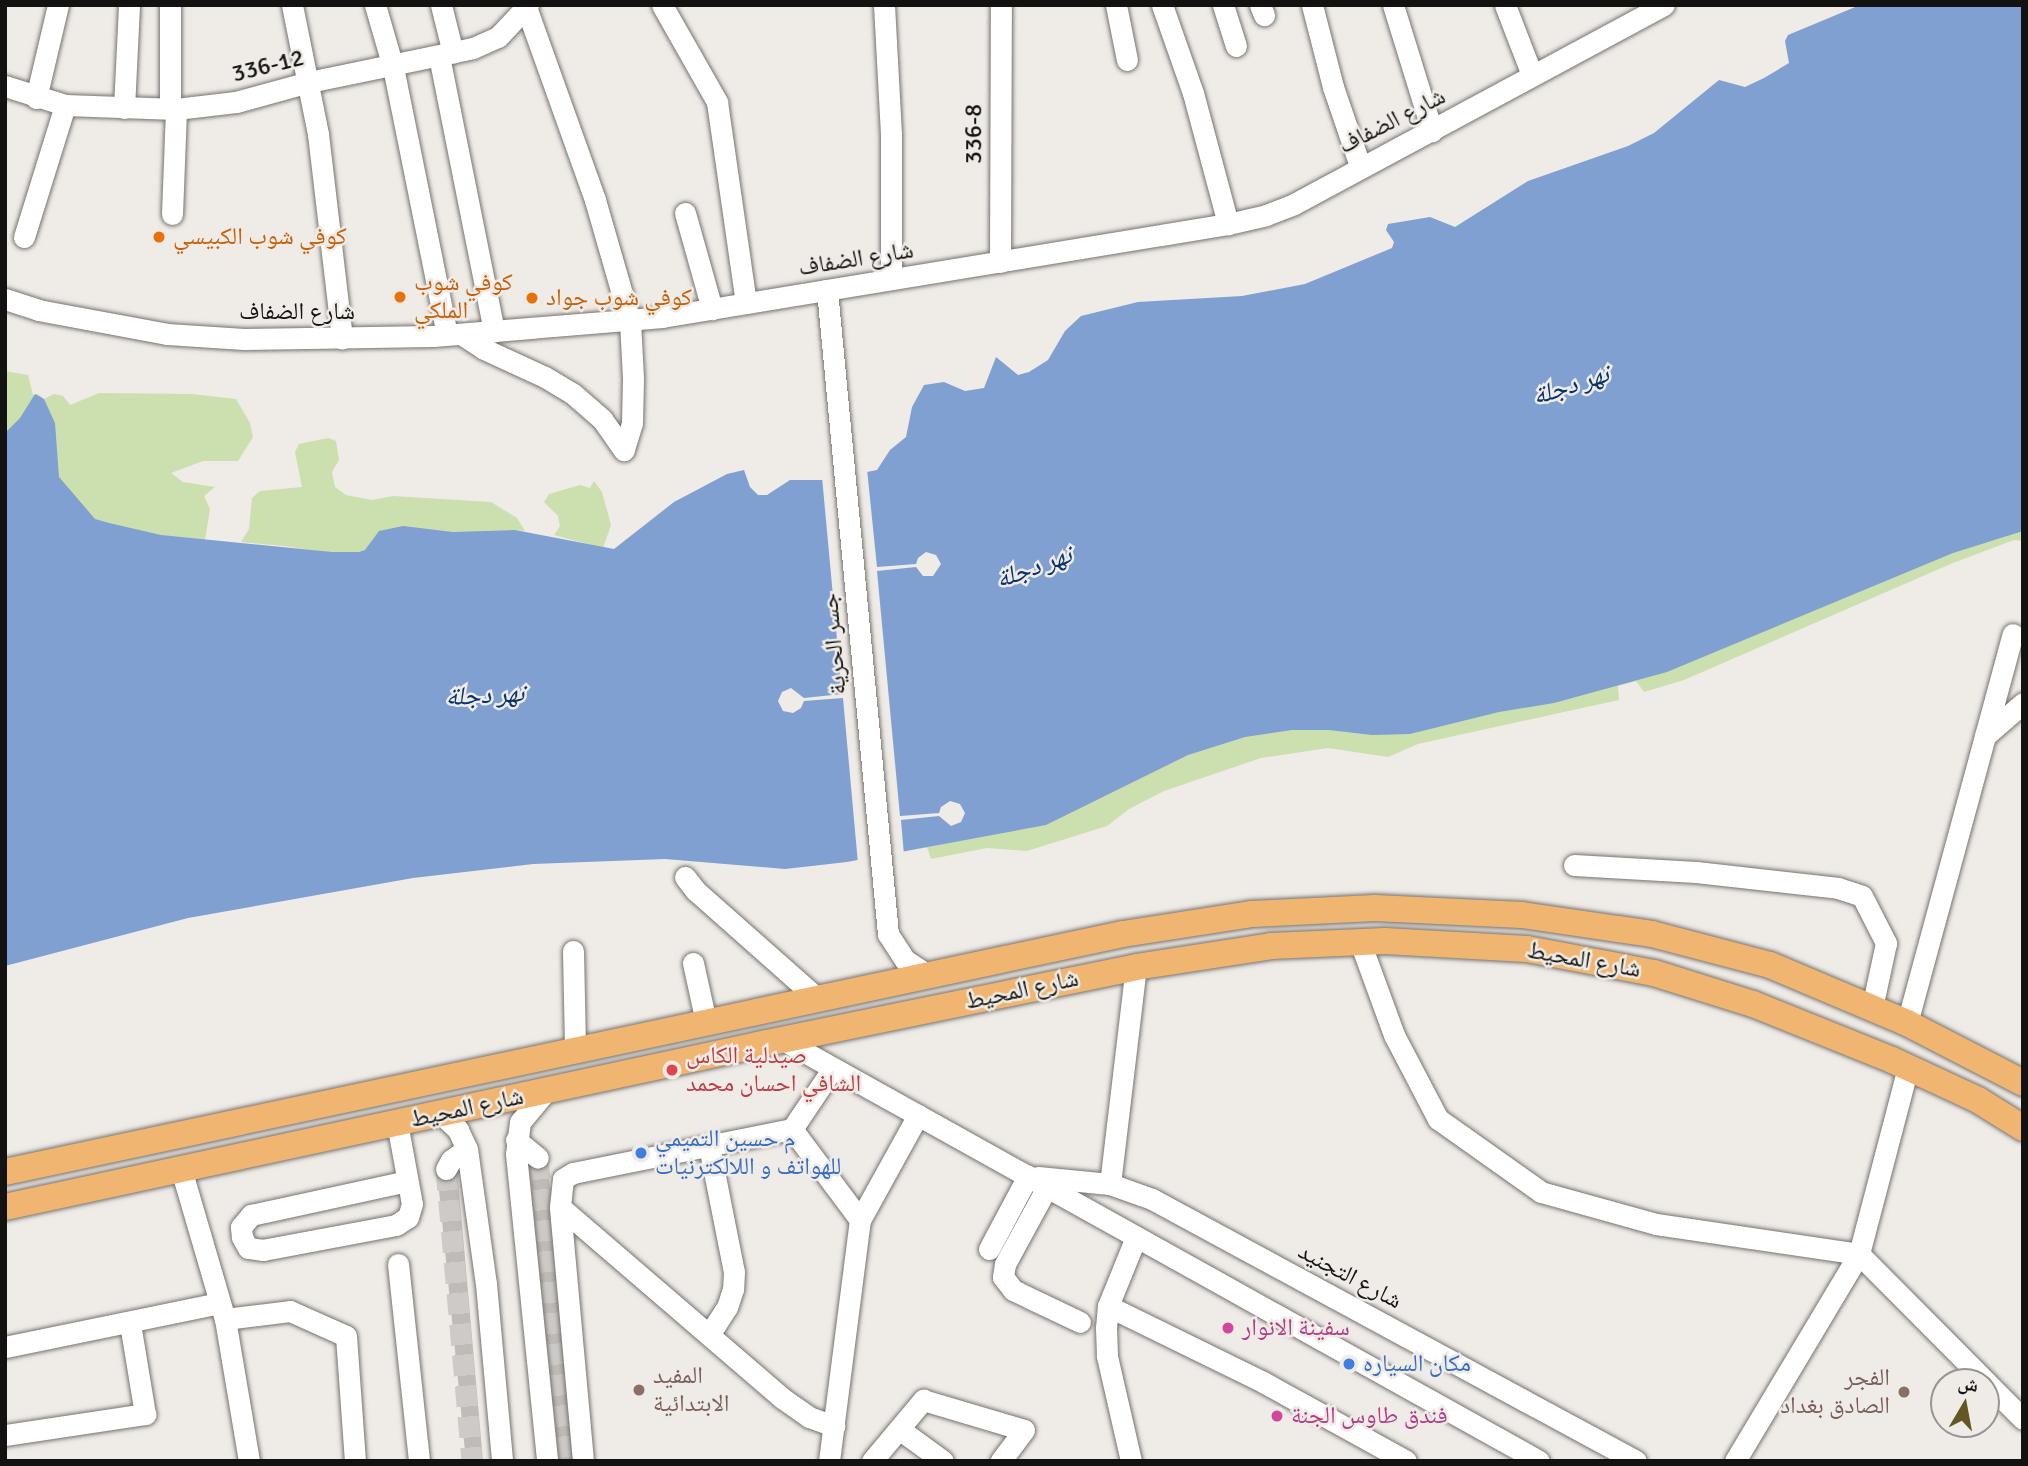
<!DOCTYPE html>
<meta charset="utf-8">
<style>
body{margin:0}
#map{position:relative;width:2028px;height:1466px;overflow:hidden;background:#efebe7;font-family:Signika,"Noto Naskh Arabic",sans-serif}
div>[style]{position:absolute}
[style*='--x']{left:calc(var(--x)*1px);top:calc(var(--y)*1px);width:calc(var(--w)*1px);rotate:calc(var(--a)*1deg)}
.green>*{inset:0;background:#ccdfae}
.water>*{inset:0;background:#7fa0d0}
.pier>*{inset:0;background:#efebe7}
.building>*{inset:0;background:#bfbbb7;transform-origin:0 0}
.minor-tunnel>*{height:21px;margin-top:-10.5px;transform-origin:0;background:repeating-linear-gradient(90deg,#cecac7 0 21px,transparent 0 31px)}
.roads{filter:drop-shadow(0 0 2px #76736f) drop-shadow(0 0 2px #76736f)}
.minor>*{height:21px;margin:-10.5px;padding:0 10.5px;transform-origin:10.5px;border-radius:10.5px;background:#fff}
.major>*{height:26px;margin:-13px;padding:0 13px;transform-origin:13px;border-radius:13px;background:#f0b671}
.dots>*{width:19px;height:19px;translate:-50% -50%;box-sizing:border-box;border:4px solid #efebe7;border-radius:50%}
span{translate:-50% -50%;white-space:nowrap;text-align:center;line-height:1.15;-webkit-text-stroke:5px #efebe7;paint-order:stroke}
.street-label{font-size:24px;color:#131210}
.food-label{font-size:24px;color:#c56008}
.left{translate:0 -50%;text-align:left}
.health-label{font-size:24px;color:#be3a42}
.shop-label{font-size:24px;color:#366cbe}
.hotel-label{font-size:24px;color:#b23c85}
.education-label{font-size:24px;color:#785e54}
.right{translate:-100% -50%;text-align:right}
.water-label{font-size:26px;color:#06316a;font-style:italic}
.frame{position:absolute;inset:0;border:7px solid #131210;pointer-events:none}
.north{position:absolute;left:1930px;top:1368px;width:70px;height:70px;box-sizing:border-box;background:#efebe7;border:2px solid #979491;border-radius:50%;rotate:10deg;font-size:19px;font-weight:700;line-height:28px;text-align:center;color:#131210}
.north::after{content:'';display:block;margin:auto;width:24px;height:32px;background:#655724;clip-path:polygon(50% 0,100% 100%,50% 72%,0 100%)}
</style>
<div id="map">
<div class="green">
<div style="clip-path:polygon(5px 371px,28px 375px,33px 395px,38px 394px,44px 399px,54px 394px,63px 396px,70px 405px,99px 393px,191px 394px,236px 399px,250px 423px,253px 437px,238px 461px,203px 461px,171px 473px,183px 482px,215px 487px,204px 496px,210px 509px,205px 540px,178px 537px,171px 544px,5px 504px)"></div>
<div style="clip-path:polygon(328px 438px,336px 441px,339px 460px,332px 472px,335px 487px,346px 495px,372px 500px,393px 496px,491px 502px,517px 518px,525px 531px,515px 530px,436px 569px,284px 546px,241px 542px,249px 529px,252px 498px,260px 491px,302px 487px,295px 452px,299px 444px)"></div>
<div style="clip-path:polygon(594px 481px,602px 492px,611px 525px,603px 548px,554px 535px,560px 526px,558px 516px,544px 502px,549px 494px,580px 485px,590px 488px)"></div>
<div style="clip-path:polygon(2023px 503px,2023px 541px,2014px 540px,1953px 563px,1684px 680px,1644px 692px,1636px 681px,1618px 686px,1619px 700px,1418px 744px,1388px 757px,1328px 748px,1261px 758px,1164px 791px,1129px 809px,1107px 826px,1027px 851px,987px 848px,931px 859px,927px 847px,967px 839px,1109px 775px)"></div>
</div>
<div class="water">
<div style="clip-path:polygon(1860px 5px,2023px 5px,2023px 531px,1953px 553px,1667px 672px,1554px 703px,1499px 712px,1410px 734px,1372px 735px,1329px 730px,1292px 730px,1245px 737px,1188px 755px,1046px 825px,847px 862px,785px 869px,665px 859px,533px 864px,413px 878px,188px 918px,5px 966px,5px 433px,20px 418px,35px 394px,44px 399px,55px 423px,59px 477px,95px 519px,109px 523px,161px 535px,332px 552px,359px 552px,365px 550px,379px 531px,403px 526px,453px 532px,515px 530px,614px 549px,674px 502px,727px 474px,744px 470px,750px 487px,758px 495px,767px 495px,790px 480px,827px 480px,877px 470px,890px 450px,906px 437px,912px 407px,924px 385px,944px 382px,965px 391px,984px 388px,996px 357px,1018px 375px,1029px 372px,1048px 360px,1065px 331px,1081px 316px,1138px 302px,1242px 296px,1305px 284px,1392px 248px,1394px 242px,1386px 230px,1388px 224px,1430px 217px,1455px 227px,1528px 181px,1628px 146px,1654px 133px,1719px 80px,1745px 87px,1764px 78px,1789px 63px,1785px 41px,1788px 35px)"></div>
</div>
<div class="pier">
<div style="clip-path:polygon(867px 469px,877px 567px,916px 564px,918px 558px,926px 552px,936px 555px,941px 564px,933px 576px,923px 576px,916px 567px,877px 571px,900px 816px,939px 813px,941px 807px,950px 801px,960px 804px,965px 813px,961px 822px,951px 826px,939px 816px,901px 820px,904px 855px,858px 864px,843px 698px,804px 701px,801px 708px,793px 713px,783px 711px,778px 701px,782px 692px,791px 688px,804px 698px,842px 694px,822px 477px,841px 471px)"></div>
</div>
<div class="building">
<div style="left:547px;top:1157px;width:305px;height:18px;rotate:85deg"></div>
<div style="clip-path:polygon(457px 1168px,483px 1461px,466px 1461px,437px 1170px)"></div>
</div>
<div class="minor-tunnel">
<div style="--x:538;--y:1158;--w:304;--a:84.5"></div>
<div style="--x:446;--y:1169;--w:293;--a:84.9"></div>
</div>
<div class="roads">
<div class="minor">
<div style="--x:292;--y:5;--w:132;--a:78.6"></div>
<div style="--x:318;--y:134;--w:206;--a:83.3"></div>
<div style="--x:375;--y:5;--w:65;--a:73.8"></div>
<div style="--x:393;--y:67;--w:273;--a:78.6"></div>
<div style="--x:441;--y:5;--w:49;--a:76"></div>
<div style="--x:662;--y:5;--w:112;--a:60.4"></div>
<div style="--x:717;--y:102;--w:203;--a:81.8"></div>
<div style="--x:884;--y:5;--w:129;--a:86.9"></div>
<div style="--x:891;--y:134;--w:145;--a:90"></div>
<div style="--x:1116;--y:5;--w:56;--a:78.7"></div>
<div style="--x:1162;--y:5;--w:93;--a:70.6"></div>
<div style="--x:1193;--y:93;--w:136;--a:75"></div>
<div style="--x:1223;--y:5;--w:43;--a:72.4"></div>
<div style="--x:1260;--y:5;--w:11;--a:68"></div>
<div style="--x:1312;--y:5;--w:85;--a:75.6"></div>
<div style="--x:1333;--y:87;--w:83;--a:71.1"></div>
<div style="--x:1393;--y:5;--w:132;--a:72.8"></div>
<div style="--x:1505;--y:5;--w:75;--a:68.9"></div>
<div style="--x:526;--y:7;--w:205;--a:70.3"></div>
<div style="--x:595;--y:200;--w:126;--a:73.9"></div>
<div style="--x:630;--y:321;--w:58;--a:87"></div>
<div style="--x:633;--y:379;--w:44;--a:91.3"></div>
<div style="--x:632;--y:423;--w:28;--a:107"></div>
<div style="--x:439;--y:56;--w:281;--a:78.7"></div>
<div style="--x:5;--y:86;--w:63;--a:17.6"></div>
<div style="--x:65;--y:105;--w:111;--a:2.1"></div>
<div style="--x:176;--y:109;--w:60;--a:-6.7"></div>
<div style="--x:236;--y:102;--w:76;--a:-15.3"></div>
<div style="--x:309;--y:82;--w:167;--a:-11.7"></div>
<div style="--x:473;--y:48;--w:27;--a:-24"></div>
<div style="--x:498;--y:37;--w:44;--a:-46.8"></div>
<div style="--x:36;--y:98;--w:96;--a:-76.7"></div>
<div style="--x:124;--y:108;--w:103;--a:-87.2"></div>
<div style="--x:170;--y:108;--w:103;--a:-90"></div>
<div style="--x:685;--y:213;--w:100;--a:74.3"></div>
<div style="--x:172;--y:214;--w:105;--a:-87.8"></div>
<div style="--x:24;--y:237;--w:138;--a:-72.7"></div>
<div style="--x:1000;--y:262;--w:257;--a:-89.8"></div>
<div style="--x:827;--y:290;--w:647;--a:84.59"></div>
<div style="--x:888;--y:934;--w:31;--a:57"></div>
<div style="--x:905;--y:960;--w:27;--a:33"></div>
<div style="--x:5;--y:299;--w:35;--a:18"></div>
<div style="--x:38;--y:310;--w:131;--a:10.5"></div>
<div style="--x:167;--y:334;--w:77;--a:3.7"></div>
<div style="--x:244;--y:339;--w:189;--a:-0.9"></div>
<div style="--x:433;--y:336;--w:230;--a:-4.7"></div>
<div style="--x:662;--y:317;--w:574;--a:-9.33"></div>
<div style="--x:1228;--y:224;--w:39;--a:-13"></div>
<div style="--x:1266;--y:215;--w:30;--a:-21"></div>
<div style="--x:1294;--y:204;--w:420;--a:-28.3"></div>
<div style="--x:461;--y:334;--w:27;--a:33"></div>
<div style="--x:484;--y:349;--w:67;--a:24.7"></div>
<div style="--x:545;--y:377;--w:31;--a:31"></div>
<div style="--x:572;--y:393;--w:40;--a:41"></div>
<div style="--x:602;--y:419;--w:38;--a:55"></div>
<div style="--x:1985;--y:736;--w:50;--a:-41"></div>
<div style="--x:1574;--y:865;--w:122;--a:3.3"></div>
<div style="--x:1696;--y:872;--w:143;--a:6.4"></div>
<div style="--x:1838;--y:888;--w:25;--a:18"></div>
<div style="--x:1862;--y:896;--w:53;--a:62.9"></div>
<div style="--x:1886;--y:943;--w:66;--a:102.2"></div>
<div style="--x:685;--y:877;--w:18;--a:52"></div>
<div style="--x:696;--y:891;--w:162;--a:41.5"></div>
<div style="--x:1360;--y:942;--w:99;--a:69.9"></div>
<div style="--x:1394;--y:1035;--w:95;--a:62.4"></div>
<div style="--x:1438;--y:1119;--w:126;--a:35.3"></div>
<div style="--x:1541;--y:1192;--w:119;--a:15.5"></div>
<div style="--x:1656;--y:1224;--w:205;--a:8.4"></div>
<div style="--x:1859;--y:1254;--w:180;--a:45.2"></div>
<div style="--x:573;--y:951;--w:99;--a:88.8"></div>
<div style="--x:693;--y:963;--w:60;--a:77.6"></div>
<div style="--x:1907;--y:1023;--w:403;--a:-74.8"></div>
<div style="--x:783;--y:1040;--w:865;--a:29.11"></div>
<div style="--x:833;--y:1068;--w:73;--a:123.9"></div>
<div style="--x:792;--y:1129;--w:114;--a:53.2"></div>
<div style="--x:546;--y:1091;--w:40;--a:130"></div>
<div style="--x:520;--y:1122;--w:32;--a:97"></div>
<div style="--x:516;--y:1154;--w:309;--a:84.2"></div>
<div style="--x:440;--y:1113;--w:25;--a:43"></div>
<div style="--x:458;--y:1130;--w:21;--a:65"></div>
<div style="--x:467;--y:1149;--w:136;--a:82"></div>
<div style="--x:486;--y:1284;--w:178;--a:84.8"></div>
<div style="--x:397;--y:1123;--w:82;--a:79.5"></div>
<div style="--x:412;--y:1204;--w:14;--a:107"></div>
<div style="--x:408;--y:1217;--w:14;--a:146"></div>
<div style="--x:396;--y:1225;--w:135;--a:169.4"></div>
<div style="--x:263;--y:1250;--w:15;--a:-172"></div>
<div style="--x:248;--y:1248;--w:13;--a:-119"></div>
<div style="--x:242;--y:1237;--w:10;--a:-96"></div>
<div style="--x:241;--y:1227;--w:16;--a:-50"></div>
<div style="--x:251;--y:1215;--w:160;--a:-12.3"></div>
<div style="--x:516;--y:1140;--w:28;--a:39"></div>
<div style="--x:709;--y:1146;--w:128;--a:78.8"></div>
<div style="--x:734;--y:1272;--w:17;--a:93"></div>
<div style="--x:733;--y:1289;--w:19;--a:108"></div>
<div style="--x:727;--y:1307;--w:33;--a:123"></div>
<div style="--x:181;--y:1169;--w:156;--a:73.7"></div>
<div style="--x:225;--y:1319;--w:144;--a:80.4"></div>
<div style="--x:446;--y:1169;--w:10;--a:-61"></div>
<div style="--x:451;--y:1160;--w:19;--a:-35"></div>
<div style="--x:1038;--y:1177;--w:72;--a:5.6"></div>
<div style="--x:1110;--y:1184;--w:45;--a:19.7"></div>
<div style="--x:1152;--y:1199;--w:550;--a:28.43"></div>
<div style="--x:1110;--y:1184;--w:219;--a:-83.2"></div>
<div style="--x:1047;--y:1187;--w:88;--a:118.6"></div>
<div style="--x:1005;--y:1264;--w:13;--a:99"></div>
<div style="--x:1003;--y:1277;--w:16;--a:52"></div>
<div style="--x:1013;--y:1290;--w:74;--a:25.5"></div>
<div style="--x:560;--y:1207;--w:293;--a:40.7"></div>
<div style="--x:782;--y:1398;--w:33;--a:35"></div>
<div style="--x:809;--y:1417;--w:27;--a:20"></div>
<div style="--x:989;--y:1249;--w:83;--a:-61.9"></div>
<div style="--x:398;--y:1264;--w:198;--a:83.9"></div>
<div style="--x:1108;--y:1306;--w:173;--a:26.1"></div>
<div style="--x:1263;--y:1382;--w:163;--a:28.9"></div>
<div style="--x:225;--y:1319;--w:65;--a:-7"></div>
<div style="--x:290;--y:1311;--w:61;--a:24.1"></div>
<div style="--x:346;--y:1336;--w:125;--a:85.9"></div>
<div style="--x:5;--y:1347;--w:219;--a:-11.6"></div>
<div style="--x:1986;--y:1382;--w:52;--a:45"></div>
<div style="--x:899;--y:1429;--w:54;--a:36"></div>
<div style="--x:5;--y:1435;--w:142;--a:-8.5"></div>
<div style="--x:145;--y:1414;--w:92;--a:-99.4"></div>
<div style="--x:583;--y:1461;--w:255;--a:-95.2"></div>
<div style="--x:560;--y:1207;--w:28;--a:-84"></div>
<div style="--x:563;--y:1179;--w:12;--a:-31"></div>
<div style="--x:573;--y:1173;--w:223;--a:-11.4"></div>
<div style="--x:829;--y:1461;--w:243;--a:-82.7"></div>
<div style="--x:860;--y:1220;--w:120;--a:-61.1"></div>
<div style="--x:872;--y:1461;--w:80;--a:-50.1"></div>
<div style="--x:923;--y:1400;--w:105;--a:16.5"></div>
<div style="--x:1024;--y:1430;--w:39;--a:127"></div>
<div style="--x:1131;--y:1461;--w:108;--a:-102.9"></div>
<div style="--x:1107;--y:1356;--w:28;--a:-92"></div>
<div style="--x:1106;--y:1328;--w:22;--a:-85"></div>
<div style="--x:1108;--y:1306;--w:74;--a:-67.9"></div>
<div style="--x:1735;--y:1461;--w:241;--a:-59.1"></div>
<div style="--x:1859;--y:1254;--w:193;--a:-75.3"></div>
</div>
<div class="major">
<div style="--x:5;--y:1172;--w:1143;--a:-12.02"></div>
<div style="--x:1123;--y:934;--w:131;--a:-8.8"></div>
<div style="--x:1252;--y:914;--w:123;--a:-2.8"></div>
<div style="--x:1375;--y:908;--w:147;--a:2.7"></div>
<div style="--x:1522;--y:915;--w:131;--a:8.3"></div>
<div style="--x:1652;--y:934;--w:122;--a:14.7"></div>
<div style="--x:1770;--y:965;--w:149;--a:22.9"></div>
<div style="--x:1907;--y:1023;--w:131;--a:27.3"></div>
<div style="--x:5;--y:1207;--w:779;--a:-12.15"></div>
<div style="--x:767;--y:1043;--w:377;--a:-11.6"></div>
<div style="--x:1136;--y:967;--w:137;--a:-8.8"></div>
<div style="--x:1271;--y:946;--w:114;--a:-2.5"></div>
<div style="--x:1385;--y:941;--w:142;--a:3.2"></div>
<div style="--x:1527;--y:949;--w:129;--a:10.7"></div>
<div style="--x:1654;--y:973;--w:104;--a:17.4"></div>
<div style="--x:1753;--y:1004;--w:150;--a:21.9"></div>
<div style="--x:1892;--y:1060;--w:95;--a:24.9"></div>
<div style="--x:1978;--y:1100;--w:53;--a:31.9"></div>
</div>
</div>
<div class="dots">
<div style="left:159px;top:237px;background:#e8710a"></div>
<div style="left:400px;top:297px;background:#e8710a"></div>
<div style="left:532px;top:298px;background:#e8710a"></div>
<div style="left:672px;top:1070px;background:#e0444e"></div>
<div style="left:641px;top:1153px;background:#3f7fe0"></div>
<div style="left:1228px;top:1328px;background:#d1479c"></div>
<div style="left:1349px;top:1364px;background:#3f7fe0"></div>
<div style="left:639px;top:1390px;background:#8d6e63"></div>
<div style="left:1904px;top:1392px;background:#8d6e63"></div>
<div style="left:1277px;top:1416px;background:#d1479c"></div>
</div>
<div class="street-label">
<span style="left:268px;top:66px;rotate:-14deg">336-12</span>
<span style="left:1392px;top:121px;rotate:-27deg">شارع الضفاف</span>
<span style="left:974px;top:134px;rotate:-90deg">336-8</span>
<span style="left:856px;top:259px;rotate:-9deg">شارع الضفاف</span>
<span style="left:297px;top:312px">شارع الضفاف</span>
<span style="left:834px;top:644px;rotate:-95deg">جسر الحرية</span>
<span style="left:1584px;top:960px;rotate:10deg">شارع المحيط</span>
<span style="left:1022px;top:990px;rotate:-12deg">شارع المحيط</span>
<span style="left:467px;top:1108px;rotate:-12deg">شارع المحيط</span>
<span style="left:1350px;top:1276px;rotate:28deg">شارع التجنيد</span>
</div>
<div class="food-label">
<span class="left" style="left:173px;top:237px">كوفي شوب الكبيسي</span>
<span class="left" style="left:414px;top:297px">كوفي شوب<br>الملكي</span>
<span class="left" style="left:546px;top:298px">كوفي شوب جواد</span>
</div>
<div class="health-label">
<span class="left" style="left:686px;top:1070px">صيدلية الكاس<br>الشافي احسان محمد</span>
</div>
<div class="shop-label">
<span class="left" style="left:655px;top:1153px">م حسين التميمي<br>للهواتف و اللالكترنيات</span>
<span class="left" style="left:1363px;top:1364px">مكان السياره</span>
</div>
<div class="hotel-label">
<span class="left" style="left:1242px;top:1328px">سفينة الانوار</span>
<span class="left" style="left:1291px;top:1416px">فندق طاوس الجنة</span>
</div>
<div class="education-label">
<span class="left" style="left:653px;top:1390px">المفيد<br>الابتدائية</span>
<span class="right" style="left:1890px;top:1392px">الفجر<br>الصادق بغداد</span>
</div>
<div class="water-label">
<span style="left:1571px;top:386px;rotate:-18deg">نهر دجلة</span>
<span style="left:1034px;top:568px;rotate:-20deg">نهر دجلة</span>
<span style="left:485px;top:696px;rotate:-3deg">نهر دجلة</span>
</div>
<div class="frame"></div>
<div class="north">ش</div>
</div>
